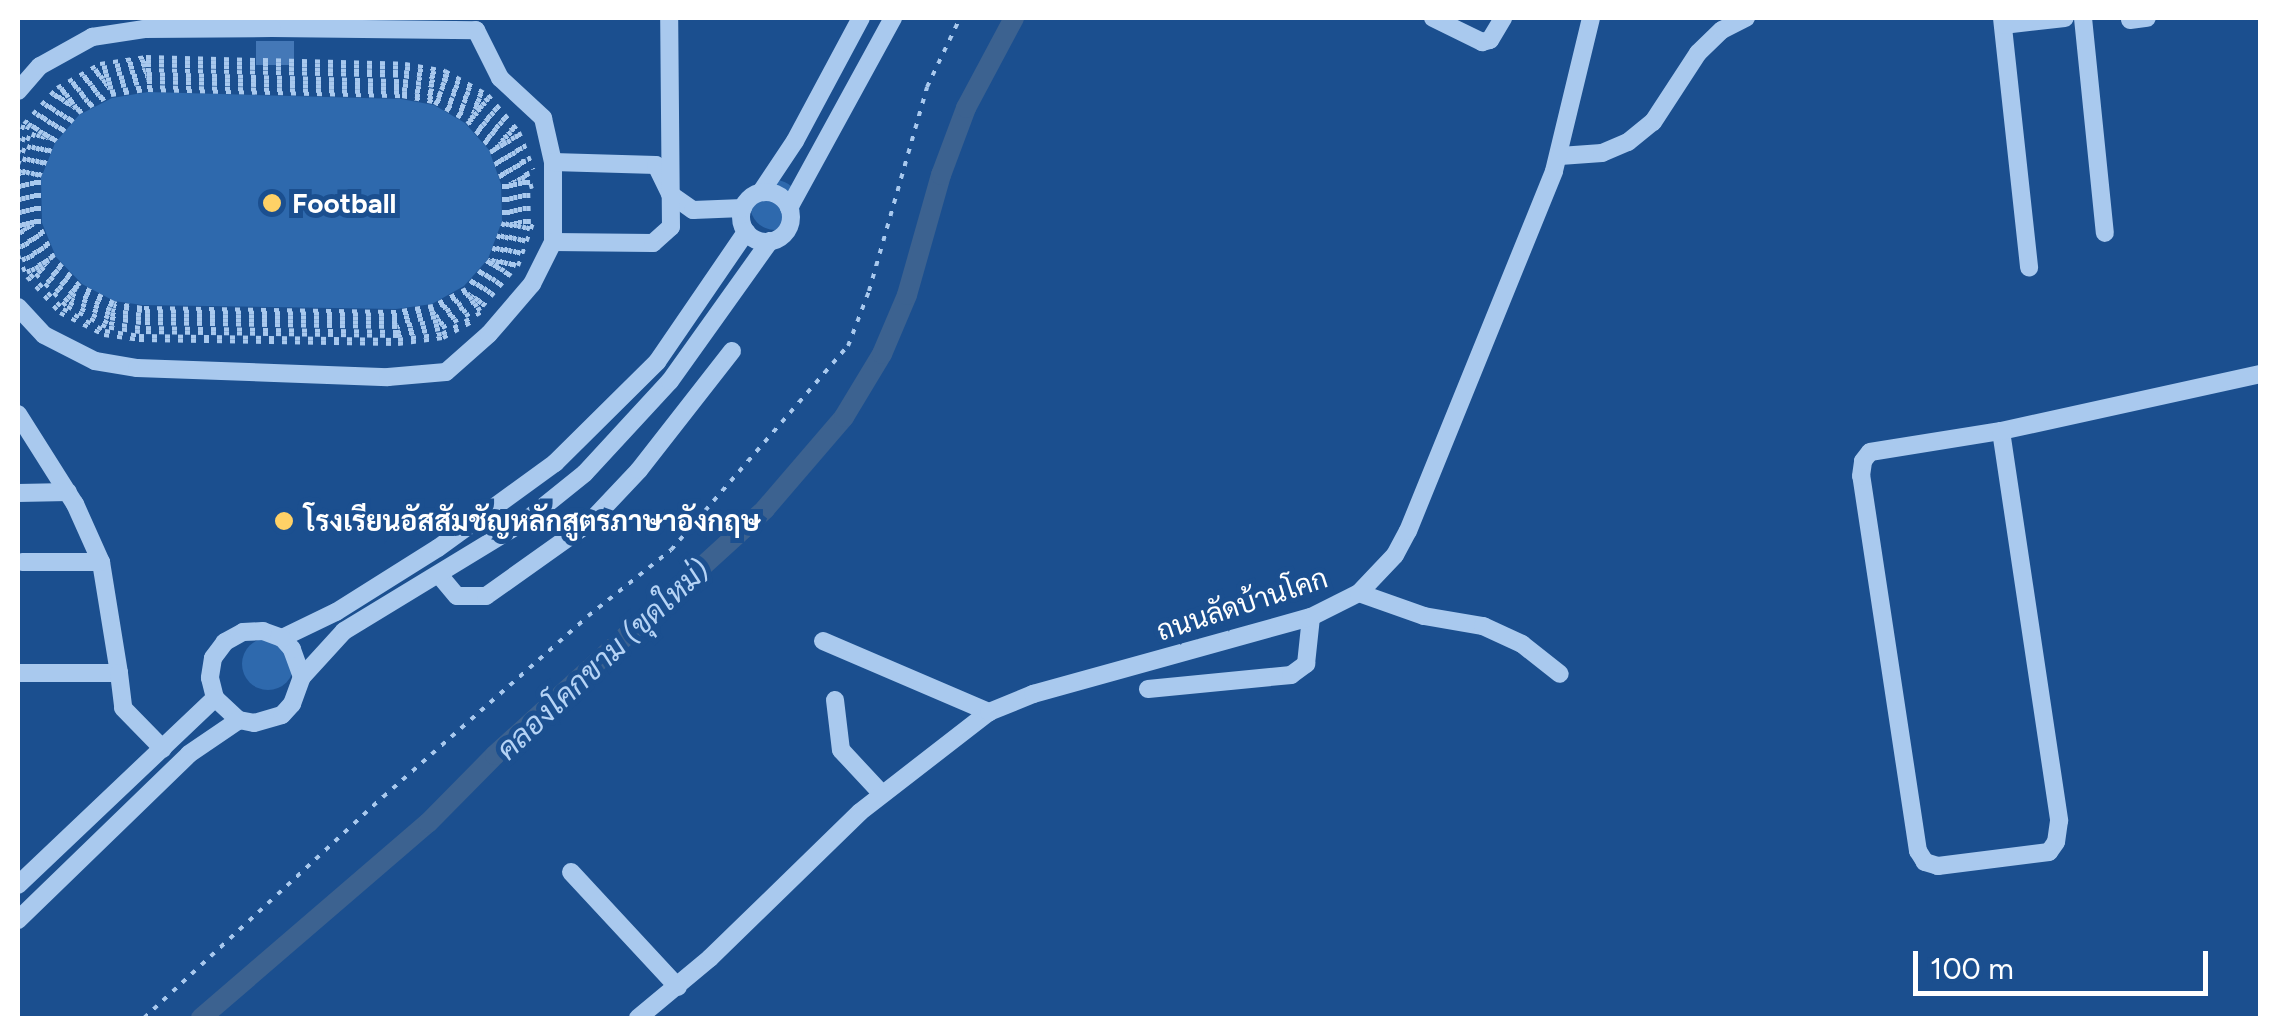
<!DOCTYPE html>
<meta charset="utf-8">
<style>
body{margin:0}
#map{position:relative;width:2278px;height:1036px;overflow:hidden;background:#1b4f8f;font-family:Figtree,Sarabun,sans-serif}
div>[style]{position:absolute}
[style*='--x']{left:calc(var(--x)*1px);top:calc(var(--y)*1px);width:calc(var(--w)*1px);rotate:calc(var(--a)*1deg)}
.green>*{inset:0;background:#2e69ad}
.round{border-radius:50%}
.canal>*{height:20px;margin:-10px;padding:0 10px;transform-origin:10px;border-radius:10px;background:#3c6290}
.building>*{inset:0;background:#4478b7;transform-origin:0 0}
.path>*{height:4px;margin-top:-2px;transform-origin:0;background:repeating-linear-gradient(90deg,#a9c9ee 0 5px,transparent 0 13px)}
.minor>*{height:18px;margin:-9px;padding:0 9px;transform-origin:9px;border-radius:9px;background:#a9c9ee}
.minor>.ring{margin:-9px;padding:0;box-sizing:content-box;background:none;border:18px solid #a9c9ee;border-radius:50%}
.dots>*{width:28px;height:28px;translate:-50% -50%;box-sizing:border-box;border:5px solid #1b4f8f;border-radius:50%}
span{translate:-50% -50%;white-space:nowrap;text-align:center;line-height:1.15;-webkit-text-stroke:10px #1b4f8f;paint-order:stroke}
.poi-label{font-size:28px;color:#fff;font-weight:700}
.left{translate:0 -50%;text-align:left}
.street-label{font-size:28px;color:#fff}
.water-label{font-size:30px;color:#b5d3f5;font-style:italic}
.frame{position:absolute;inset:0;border:20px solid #fff;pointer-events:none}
.scale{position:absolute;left:1913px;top:951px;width:295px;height:45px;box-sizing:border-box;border:5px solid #fff;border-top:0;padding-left:12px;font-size:30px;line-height:35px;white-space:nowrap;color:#fff;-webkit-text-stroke:8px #1b4f8f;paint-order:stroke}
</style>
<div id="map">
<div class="green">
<div style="clip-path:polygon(148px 92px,401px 99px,434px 105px,465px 123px,489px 150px,501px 184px,502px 221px,488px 259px,464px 286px,432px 304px,396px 309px,142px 305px,114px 301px,82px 284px,56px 257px,42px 223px,41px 178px,55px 143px,79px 115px,112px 98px)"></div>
<div class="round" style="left:750px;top:180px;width:50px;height:50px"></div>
<div class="round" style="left:242px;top:638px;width:52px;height:52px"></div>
</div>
<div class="canal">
<div style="--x:201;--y:1018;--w:299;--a:-40.7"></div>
<div style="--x:428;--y:823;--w:95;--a:-45.4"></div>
<div style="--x:495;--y:755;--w:365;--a:-42.3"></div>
<div style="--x:765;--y:509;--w:121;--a:-49.3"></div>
<div style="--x:844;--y:417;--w:74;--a:-58.9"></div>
<div style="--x:882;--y:354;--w:64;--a:-67"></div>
<div style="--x:907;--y:295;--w:125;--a:-74.2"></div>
<div style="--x:941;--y:175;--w:72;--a:-69.5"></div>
<div style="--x:966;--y:108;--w:102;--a:-61.9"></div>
</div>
<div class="building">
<div style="left:256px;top:41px;width:38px;height:24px"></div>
</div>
<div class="path">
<div style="--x:146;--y:70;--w:258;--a:1.3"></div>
<div style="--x:404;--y:76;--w:38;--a:11"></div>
<div style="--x:441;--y:83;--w:44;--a:30.1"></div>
<div style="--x:479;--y:105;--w:45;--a:49.5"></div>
<div style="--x:508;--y:139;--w:44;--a:68.7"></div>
<div style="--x:524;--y:180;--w:45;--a:88.7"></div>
<div style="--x:525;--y:225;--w:49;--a:110.3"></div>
<div style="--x:508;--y:271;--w:45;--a:132.3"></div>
<div style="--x:478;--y:304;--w:44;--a:151.7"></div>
<div style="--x:439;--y:325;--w:42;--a:170.3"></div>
<div style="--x:398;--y:332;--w:258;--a:-179.1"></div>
<div style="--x:140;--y:328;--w:32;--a:-171"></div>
<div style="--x:108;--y:323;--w:45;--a:-152.3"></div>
<div style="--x:68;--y:302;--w:44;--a:-133.2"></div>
<div style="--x:38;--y:270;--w:46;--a:-113.2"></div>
<div style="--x:20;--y:228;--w:54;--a:-91.1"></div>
<div style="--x:19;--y:174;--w:46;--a:-69.6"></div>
<div style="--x:35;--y:131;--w:45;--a:-48.6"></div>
<div style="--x:65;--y:97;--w:44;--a:-28.3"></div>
<div style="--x:104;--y:76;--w:42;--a:-8.1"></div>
<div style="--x:147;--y:74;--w:256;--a:1.6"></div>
<div style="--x:403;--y:81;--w:37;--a:9"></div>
<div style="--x:440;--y:87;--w:43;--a:29.6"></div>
<div style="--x:477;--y:108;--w:43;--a:50.7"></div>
<div style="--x:504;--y:141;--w:43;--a:68.2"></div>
<div style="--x:520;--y:181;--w:43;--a:90"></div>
<div style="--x:520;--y:224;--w:47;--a:110"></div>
<div style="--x:504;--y:268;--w:44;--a:131.3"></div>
<div style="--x:475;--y:301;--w:42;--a:151.6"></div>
<div style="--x:438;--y:321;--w:41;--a:171.7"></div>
<div style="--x:397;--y:327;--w:256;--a:-179.1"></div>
<div style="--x:141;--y:323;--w:32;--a:-171"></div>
<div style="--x:109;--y:318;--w:42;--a:-153.4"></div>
<div style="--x:71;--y:299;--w:44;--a:-133.2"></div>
<div style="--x:41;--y:267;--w:43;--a:-113"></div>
<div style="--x:24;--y:227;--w:53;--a:-91.1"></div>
<div style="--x:23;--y:174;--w:43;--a:-68.2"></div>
<div style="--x:39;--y:134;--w:44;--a:-48.7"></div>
<div style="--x:68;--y:101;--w:43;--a:-28.9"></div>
<div style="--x:106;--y:80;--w:41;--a:-8.3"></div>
<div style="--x:147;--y:78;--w:256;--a:1.6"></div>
<div style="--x:403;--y:85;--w:36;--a:11"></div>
<div style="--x:438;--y:92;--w:41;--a:29.1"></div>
<div style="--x:474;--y:112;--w:41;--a:48.9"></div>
<div style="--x:501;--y:143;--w:41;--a:70.3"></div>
<div style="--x:515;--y:182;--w:41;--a:88.6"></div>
<div style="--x:516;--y:223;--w:46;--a:110.4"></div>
<div style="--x:500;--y:266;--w:41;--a:131.1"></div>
<div style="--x:473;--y:297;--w:42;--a:151.6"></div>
<div style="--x:436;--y:317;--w:39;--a:171"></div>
<div style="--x:397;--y:323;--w:256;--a:-179.1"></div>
<div style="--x:141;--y:319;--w:31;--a:-171"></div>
<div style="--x:110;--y:314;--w:42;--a:-152.8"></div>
<div style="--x:73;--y:295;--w:41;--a:-133"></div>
<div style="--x:45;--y:265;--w:43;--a:-113.6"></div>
<div style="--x:28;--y:226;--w:51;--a:-91.1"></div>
<div style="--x:27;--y:175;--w:42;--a:-67.7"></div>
<div style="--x:43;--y:136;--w:42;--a:-49.8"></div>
<div style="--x:70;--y:104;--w:42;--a:-28.4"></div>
<div style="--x:107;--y:84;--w:40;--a:-8.5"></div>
<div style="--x:147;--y:82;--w:255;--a:1.6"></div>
<div style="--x:402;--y:89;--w:36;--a:10"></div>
<div style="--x:437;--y:95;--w:39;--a:30"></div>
<div style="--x:471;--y:115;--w:40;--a:49"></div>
<div style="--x:497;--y:145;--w:40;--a:69.8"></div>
<div style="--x:511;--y:183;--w:40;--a:88.6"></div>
<div style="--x:512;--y:223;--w:44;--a:110.1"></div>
<div style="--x:497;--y:264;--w:40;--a:132"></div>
<div style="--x:470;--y:294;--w:40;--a:152"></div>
<div style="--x:435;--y:313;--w:38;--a:171"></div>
<div style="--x:397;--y:319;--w:256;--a:-179.1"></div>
<div style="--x:141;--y:315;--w:30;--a:-171"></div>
<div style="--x:111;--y:310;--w:39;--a:-153"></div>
<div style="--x:76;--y:292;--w:40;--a:-134"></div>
<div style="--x:48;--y:263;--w:41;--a:-112.8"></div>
<div style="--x:32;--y:225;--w:49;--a:-90"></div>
<div style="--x:32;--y:176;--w:40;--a:-69.8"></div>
<div style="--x:46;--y:138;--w:40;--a:-48"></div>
<div style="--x:73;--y:108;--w:40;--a:-29.7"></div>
<div style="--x:108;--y:88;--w:39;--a:-9"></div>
<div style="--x:147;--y:87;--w:255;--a:1.3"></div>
<div style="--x:402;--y:93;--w:35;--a:10"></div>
<div style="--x:436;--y:99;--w:38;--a:30"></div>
<div style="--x:469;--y:118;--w:38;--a:49"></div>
<div style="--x:494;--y:147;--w:39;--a:71"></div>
<div style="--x:507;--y:184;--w:38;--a:88"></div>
<div style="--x:508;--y:222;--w:43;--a:110.6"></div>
<div style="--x:493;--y:262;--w:39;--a:132"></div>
<div style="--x:467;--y:291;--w:38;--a:151"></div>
<div style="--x:434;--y:309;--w:37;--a:171"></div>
<div style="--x:397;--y:315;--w:255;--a:-179.1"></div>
<div style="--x:142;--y:311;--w:29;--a:-170"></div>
<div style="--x:113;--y:306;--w:39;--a:-154"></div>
<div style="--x:78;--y:289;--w:39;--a:-132"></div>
<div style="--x:52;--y:260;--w:39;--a:-114"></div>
<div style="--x:36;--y:224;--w:47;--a:-90"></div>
<div style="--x:36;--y:177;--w:40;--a:-69"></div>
<div style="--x:50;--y:140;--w:39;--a:-48"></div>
<div style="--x:76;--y:111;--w:39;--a:-29"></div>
<div style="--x:110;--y:92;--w:37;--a:-8"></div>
<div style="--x:148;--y:90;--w:254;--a:1.4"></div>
<div style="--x:402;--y:96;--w:33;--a:11"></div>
<div style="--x:434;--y:102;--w:38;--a:30"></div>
<div style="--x:467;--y:121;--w:37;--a:49"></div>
<div style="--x:491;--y:149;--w:37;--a:70"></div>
<div style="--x:504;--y:184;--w:38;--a:90"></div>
<div style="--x:504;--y:222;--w:40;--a:110.2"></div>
<div style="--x:490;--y:260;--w:38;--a:130"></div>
<div style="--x:466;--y:289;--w:37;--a:153"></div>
<div style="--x:433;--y:306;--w:37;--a:171"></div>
<div style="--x:396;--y:312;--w:254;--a:-179.1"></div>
<div style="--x:142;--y:308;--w:28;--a:-170"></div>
<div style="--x:114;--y:303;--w:38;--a:-153"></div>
<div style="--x:80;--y:286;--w:38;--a:-133"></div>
<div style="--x:54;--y:258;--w:37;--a:-114"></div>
<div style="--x:39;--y:224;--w:47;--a:-90"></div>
<div style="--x:39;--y:177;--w:38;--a:-68"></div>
<div style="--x:53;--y:142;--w:38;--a:-49"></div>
<div style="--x:78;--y:113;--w:38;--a:-29"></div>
<div style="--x:111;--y:95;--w:37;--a:-8"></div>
<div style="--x:18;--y:142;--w:19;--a:-72"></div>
<div style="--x:24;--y:124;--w:49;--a:-47.5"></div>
<div style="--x:57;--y:88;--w:49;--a:-29.2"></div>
<div style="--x:100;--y:64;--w:47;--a:-8.7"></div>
<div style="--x:146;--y:57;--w:259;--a:1.5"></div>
<div style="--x:405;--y:64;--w:41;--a:9.9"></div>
<div style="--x:445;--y:71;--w:49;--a:29.2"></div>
<div style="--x:488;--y:95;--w:48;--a:50"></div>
<div style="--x:519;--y:132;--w:40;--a:69"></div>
<div style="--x:18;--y:154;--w:29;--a:-70"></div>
<div style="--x:28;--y:127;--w:48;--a:-48.4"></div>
<div style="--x:60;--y:91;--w:48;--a:-28.7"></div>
<div style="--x:102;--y:68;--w:45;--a:-9"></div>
<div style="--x:146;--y:61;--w:259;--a:1.5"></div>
<div style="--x:405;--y:68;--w:40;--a:10"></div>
<div style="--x:444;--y:75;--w:47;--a:29.3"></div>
<div style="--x:485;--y:98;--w:48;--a:49.3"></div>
<div style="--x:516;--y:134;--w:57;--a:73.8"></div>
<div style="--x:18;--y:165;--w:39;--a:-69"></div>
<div style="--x:32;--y:129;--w:46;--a:-49.4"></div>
<div style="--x:62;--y:94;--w:47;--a:-28.2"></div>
<div style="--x:103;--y:72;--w:44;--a:-9.2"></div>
<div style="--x:146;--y:65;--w:258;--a:1.6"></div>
<div style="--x:404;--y:72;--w:40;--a:10"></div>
<div style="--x:443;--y:79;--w:45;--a:30.5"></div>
<div style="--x:482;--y:102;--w:45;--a:48.6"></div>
<div style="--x:512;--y:136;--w:47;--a:70"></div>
<div style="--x:528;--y:180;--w:46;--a:88.8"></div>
<div style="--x:529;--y:226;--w:50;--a:111"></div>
<div style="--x:511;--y:273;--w:46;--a:130.6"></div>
<div style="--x:481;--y:308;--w:46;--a:152.9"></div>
<div style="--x:440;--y:329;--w:43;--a:170.5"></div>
<div style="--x:398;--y:336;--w:258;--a:-179.1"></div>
<div style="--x:140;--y:332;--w:34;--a:-172"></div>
<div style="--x:106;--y:327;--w:45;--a:-152.3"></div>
<div style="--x:66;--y:306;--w:47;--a:-133.3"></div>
<div style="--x:34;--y:272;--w:41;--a:-112.8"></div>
<div style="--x:18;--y:245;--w:31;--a:68"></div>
<div style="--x:30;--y:274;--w:48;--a:46.7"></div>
<div style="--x:63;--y:309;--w:47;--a:27.6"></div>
<div style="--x:105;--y:331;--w:34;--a:8"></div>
<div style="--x:139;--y:336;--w:259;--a:0.9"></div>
<div style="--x:398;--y:340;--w:44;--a:-7.8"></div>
<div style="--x:442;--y:334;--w:46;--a:-28.8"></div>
<div style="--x:18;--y:255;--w:24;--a:68"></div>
<div style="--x:27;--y:277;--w:49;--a:47.5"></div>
<div style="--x:60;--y:313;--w:49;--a:26.6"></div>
<div style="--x:104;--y:335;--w:35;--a:8"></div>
<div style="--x:139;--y:340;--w:259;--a:0.9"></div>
<div style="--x:398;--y:344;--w:45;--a:-7.6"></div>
<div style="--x:443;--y:338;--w:37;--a:-29"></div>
<div style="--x:518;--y:266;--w:46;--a:-70.8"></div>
<div style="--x:144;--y:1018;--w:326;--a:-42.8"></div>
<div style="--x:383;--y:797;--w:273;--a:-41.4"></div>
<div style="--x:588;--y:616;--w:106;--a:-38.5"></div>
<div style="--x:671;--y:550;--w:270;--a:-49.1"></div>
<div style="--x:848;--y:346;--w:59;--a:-69.1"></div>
<div style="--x:869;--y:291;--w:212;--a:-74.1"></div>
<div style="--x:927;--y:87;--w:76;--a:-64.4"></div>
</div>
<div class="minor">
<div style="--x:272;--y:18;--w:10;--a:90"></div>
<div style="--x:272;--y:28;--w:204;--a:0.6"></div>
<div style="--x:476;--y:30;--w:54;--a:63.4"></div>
<div style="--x:500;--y:78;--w:59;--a:42.9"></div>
<div style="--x:543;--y:118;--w:45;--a:77.2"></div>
<div style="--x:1433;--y:18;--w:55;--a:26.1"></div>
<div style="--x:1482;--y:42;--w:8;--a:-14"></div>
<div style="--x:1490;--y:40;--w:26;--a:-59"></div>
<div style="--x:2002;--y:18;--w:251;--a:83.8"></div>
<div style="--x:2083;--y:18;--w:216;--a:84.2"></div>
<div style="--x:2130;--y:20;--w:17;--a:-7"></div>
<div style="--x:2003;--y:25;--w:62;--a:-6.4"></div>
<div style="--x:18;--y:91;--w:33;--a:-49"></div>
<div style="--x:40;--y:66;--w:60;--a:-29.1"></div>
<div style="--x:92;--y:37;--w:53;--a:-8.7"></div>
<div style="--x:144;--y:29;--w:128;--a:-0.4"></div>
<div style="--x:1560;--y:156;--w:42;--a:-4.1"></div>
<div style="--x:1602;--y:153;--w:28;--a:-23"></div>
<div style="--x:1628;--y:142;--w:32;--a:-39"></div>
<div style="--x:1653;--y:122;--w:82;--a:-56.9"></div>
<div style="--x:1698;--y:53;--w:33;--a:-44"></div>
<div style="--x:1722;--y:30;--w:27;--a:-27"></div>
<div style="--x:761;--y:192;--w:61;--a:-56.3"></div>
<div style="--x:795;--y:141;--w:140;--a:-61.8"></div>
<div class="ring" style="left:741px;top:192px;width:32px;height:32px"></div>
<div style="--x:789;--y:208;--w:217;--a:-61.3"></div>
<div style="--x:553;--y:242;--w:80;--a:-90"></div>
<div style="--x:553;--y:162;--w:103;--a:1.7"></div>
<div style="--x:656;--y:165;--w:32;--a:64"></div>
<div style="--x:670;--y:194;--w:28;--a:35"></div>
<div style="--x:693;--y:210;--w:50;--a:-2.3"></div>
<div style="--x:18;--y:307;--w:38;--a:47"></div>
<div style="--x:44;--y:335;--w:57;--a:27"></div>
<div style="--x:95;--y:361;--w:43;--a:9.5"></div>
<div style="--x:137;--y:368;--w:251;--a:2.1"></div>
<div style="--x:388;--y:377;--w:58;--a:-4.9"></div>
<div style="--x:446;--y:372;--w:57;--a:-41.5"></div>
<div style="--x:489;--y:334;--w:66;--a:-49.3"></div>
<div style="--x:532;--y:284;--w:47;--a:-63.4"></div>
<div style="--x:553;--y:242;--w:100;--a:0.6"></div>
<div style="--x:653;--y:243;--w:24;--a:-42"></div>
<div style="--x:671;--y:227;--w:209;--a:-90.5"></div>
<div style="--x:18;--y:414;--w:107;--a:57.7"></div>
<div style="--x:75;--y:504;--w:64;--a:65.9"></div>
<div style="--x:101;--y:562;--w:112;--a:80.8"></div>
<div style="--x:2001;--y:431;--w:394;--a:81.5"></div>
<div style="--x:2059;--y:821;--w:21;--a:98"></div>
<div style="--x:2056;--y:842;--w:12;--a:125"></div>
<div style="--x:2049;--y:852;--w:112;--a:172.8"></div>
<div style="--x:1938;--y:866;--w:14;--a:-163"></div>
<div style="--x:1925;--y:862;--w:13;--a:-122"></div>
<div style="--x:1918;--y:851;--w:379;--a:-98.6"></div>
<div style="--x:1861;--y:476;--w:15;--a:-82"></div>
<div style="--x:1863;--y:461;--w:11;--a:-52"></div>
<div style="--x:1870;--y:452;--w:133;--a:-9.1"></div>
<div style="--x:2001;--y:431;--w:265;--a:-12.4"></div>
<div style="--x:18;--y:493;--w:50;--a:-1.1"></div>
<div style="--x:22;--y:562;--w:79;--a:0"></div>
<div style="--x:440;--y:576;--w:26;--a:50"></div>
<div style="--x:457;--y:596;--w:29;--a:0"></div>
<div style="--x:486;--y:596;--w:128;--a:-35.4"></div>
<div style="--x:590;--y:522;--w:71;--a:-46.7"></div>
<div style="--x:639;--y:470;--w:151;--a:-52"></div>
<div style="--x:1359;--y:593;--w:69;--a:19.5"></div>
<div style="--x:1424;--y:616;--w:60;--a:9.6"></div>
<div style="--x:1483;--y:626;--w:43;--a:24.8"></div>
<div style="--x:1522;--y:644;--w:48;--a:38.3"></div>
<div style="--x:282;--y:638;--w:60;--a:-25.7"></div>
<div style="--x:336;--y:612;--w:120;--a:-32.1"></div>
<div style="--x:438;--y:548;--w:145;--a:-36"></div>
<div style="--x:555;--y:463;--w:144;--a:-44.7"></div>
<div style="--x:657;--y:362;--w:158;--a:-55.6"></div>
<div style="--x:823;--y:641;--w:181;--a:23.2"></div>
<div style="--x:18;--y:673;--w:101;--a:0"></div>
<div style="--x:119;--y:673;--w:35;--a:83"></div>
<div style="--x:123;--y:708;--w:57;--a:45.7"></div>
<div style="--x:302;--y:677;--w:30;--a:-110"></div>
<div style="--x:292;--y:649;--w:15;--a:-132"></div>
<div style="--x:282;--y:638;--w:20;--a:-160"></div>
<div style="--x:263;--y:631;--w:20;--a:177"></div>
<div style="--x:243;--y:632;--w:21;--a:151"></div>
<div style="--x:225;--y:642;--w:20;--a:127"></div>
<div style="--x:213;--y:658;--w:20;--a:99"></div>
<div style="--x:210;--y:678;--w:21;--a:76"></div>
<div style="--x:215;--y:698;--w:33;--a:43"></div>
<div style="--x:239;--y:720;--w:15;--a:11"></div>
<div style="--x:254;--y:723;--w:29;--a:-16"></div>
<div style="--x:282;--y:715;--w:15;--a:-48"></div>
<div style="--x:292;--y:704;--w:29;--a:-70"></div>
<div style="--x:302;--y:677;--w:62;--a:-47.6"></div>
<div style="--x:344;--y:631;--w:215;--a:-31.3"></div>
<div style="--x:528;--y:519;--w:73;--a:-38.9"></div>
<div style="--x:585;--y:473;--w:125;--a:-47.3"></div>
<div style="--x:670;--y:381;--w:172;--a:-54.5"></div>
<div style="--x:1148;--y:689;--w:144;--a:-5.6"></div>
<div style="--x:1291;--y:675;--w:19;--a:-36"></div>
<div style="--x:1306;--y:664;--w:47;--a:-83.9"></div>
<div style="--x:835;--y:700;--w:50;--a:83.2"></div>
<div style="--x:841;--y:750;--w:60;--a:47"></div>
<div style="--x:571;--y:872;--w:157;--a:47.1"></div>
<div style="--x:18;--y:885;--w:272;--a:-43.5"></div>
<div style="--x:18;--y:920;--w:238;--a:-44.1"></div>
<div style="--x:189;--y:754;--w:60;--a:-34.2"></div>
<div style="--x:638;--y:1018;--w:94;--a:-39.8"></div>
<div style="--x:710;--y:958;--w:209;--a:-44.2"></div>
<div style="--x:860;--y:812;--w:163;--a:-37.8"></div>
<div style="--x:989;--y:712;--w:48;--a:-22.2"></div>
<div style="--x:1033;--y:694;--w:288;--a:-15.5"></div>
<div style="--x:1311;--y:617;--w:54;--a:-26.6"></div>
<div style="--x:1359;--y:593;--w:52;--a:-46.5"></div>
<div style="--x:1395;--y:555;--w:27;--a:-62"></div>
<div style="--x:1408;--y:531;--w:388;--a:-67.9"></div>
<div style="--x:1554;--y:171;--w:157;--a:-76.4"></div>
</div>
<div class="dots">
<div style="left:272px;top:203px;background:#ffd166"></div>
<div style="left:284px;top:521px;background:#ffd166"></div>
</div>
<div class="poi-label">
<span class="left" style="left:292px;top:203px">Football</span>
<span class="left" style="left:304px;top:521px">โรงเรียนอัสสัมชัญหลักสูตรภาษาอังกฤษ</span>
</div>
<div class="street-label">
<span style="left:1242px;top:604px;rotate:-18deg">ถนนลัดบ้านโคก</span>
</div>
<div class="water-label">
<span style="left:603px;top:660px;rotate:-43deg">คลองโคกขาม (ขุดใหม่)</span>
</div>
<div class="frame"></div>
<div class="scale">100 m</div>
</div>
